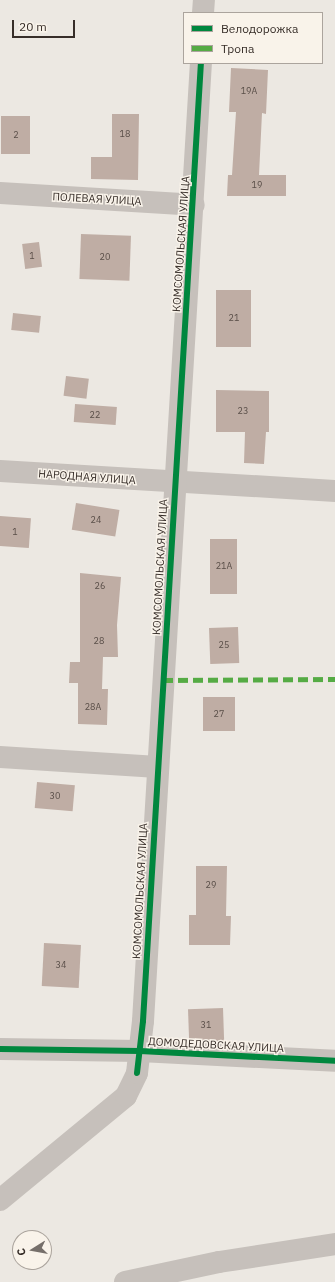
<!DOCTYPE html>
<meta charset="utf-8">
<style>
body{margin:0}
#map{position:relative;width:335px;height:1282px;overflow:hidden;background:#ece8e2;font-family:"IBM Plex Sans",sans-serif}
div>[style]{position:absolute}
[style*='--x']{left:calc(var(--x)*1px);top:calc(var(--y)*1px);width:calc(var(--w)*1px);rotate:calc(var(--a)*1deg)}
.building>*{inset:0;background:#bfada4;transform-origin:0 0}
.minor>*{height:22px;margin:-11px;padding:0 11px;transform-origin:11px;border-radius:11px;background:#c6c0bb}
.quiet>*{height:5px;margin-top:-2.5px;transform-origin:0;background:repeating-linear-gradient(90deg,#55ab44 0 10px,transparent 0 15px)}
.cycleway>*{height:6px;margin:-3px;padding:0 3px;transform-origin:3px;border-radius:3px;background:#00873e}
span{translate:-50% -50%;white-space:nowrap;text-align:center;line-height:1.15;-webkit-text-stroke:3px #f9f3ea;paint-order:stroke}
.number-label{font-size:9px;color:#594e48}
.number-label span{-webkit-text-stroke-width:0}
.street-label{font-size:11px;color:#372e29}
.legend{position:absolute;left:183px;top:12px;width:140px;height:52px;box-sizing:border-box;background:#f9f3ea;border:1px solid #aba49d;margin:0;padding:5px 7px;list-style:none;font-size:12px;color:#372e29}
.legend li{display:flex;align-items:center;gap:8px;height:20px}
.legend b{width:20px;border:1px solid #aba49d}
.north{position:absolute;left:12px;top:1230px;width:40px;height:40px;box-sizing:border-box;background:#f9f3ea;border:1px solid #aba49d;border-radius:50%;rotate:259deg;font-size:11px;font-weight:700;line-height:16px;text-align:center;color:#372e29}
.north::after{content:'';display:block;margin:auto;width:14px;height:18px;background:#766f6a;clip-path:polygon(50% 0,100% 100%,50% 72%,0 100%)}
.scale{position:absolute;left:12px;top:20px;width:63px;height:18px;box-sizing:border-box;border:2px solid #372e29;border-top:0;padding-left:5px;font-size:12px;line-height:14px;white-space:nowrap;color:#372e29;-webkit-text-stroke:3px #f9f3ea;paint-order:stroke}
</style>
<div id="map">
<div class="building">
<div style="clip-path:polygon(231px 68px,268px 70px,266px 114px,262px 113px,259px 175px,286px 175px,286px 196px,227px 196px,228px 175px,232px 175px,236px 112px,229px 112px)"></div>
<div style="clip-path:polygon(112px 114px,139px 114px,138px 180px,91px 179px,91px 157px,112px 157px)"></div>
<div style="left:1px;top:116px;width:29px;height:38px"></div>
<div style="left:81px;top:234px;width:50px;height:45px;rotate:2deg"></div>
<div style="left:39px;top:242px;width:25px;height:17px;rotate:83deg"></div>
<div style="left:216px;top:290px;width:35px;height:57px"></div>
<div style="left:13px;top:313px;width:28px;height:17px;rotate:6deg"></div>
<div style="left:66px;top:376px;width:23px;height:20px;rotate:7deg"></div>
<div style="clip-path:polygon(216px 390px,269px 391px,269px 432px,266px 432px,264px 464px,244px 463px,245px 432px,216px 432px)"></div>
<div style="left:75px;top:404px;width:42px;height:18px;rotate:4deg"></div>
<div style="left:76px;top:503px;width:44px;height:27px;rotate:9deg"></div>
<div style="left:0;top:516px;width:31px;height:30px;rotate:4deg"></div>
<div style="left:210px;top:539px;width:27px;height:55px"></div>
<div style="clip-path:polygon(80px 573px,121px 577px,117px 625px,118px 657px,103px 657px,102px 689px,108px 689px,107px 725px,78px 724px,78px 683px,69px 683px,70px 662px,80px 662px)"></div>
<div style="left:238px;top:627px;width:36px;height:29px;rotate:88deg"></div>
<div style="left:203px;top:697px;width:32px;height:34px"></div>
<div style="left:37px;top:782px;width:38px;height:26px;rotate:5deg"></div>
<div style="clip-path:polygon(196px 866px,227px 866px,226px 916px,231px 916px,230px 945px,189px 945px,189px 915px,196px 915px)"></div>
<div style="left:44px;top:943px;width:37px;height:43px;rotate:3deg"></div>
<div style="left:223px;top:1008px;width:33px;height:35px;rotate:88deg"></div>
</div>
<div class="minor">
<div style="--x:203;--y:13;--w:13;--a:-86"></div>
<div style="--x:0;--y:193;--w:194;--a:3.5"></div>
<div style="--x:0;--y:471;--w:336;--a:3.4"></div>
<div style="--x:0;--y:757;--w:158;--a:3.6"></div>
<div style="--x:0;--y:1049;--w:140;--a:0.8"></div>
<div style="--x:140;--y:1051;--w:195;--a:2.9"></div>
<div style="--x:0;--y:1200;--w:163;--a:-39.5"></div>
<div style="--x:126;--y:1096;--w:25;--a:-64"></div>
<div style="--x:137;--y:1073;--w:52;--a:-83.4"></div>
<div style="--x:143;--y:1021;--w:960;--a:-86.54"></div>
<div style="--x:125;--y:1282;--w:96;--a:-12"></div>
<div style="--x:219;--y:1262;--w:117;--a:-8.8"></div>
</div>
<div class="quiet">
<div style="--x:163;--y:680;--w:172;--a:-0.3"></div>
</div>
<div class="cycleway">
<div style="--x:0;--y:1049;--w:140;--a:0.8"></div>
<div style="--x:140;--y:1051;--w:195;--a:2.9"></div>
<div style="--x:137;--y:1073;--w:52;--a:-83.4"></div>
<div style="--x:143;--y:1021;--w:960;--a:-86.54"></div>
</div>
<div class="number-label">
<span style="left:249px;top:91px">19А</span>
<span style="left:125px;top:134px">18</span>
<span style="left:16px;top:135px">2</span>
<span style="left:257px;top:185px">19</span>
<span style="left:32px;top:256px">1</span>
<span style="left:105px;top:257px">20</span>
<span style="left:234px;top:318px">21</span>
<span style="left:243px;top:411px">23</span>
<span style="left:95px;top:415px">22</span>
<span style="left:96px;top:520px">24</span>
<span style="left:15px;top:532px">1</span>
<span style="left:224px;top:566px">21А</span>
<span style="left:100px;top:586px">26</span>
<span style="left:99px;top:641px">28</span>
<span style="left:224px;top:645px">25</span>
<span style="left:93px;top:707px">28А</span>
<span style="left:219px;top:714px">27</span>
<span style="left:55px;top:796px">30</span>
<span style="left:211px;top:885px">29</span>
<span style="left:61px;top:965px">34</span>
<span style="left:206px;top:1025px">31</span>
</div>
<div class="street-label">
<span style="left:97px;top:199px;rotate:3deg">ПОЛЕВАЯ УЛИЦА</span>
<span style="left:181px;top:244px;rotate:-86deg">КОМСОМОЛЬСКАЯ УЛИЦА</span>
<span style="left:87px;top:477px;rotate:4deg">НАРОДНАЯ УЛИЦА</span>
<span style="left:160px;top:567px;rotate:-87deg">КОМСОМОЛЬСКАЯ УЛИЦА</span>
<span style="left:140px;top:891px;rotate:-87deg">КОМСОМОЛЬСКАЯ УЛИЦА</span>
<span style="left:216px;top:1045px;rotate:3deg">ДОМОДЕДОВСКАЯ УЛИЦА</span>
</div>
<ul class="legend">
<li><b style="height:5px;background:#00873e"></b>Велодорожка</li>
<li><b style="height:5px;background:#55ab44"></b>Тропа</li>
</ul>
<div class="north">С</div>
<div class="scale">20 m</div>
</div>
